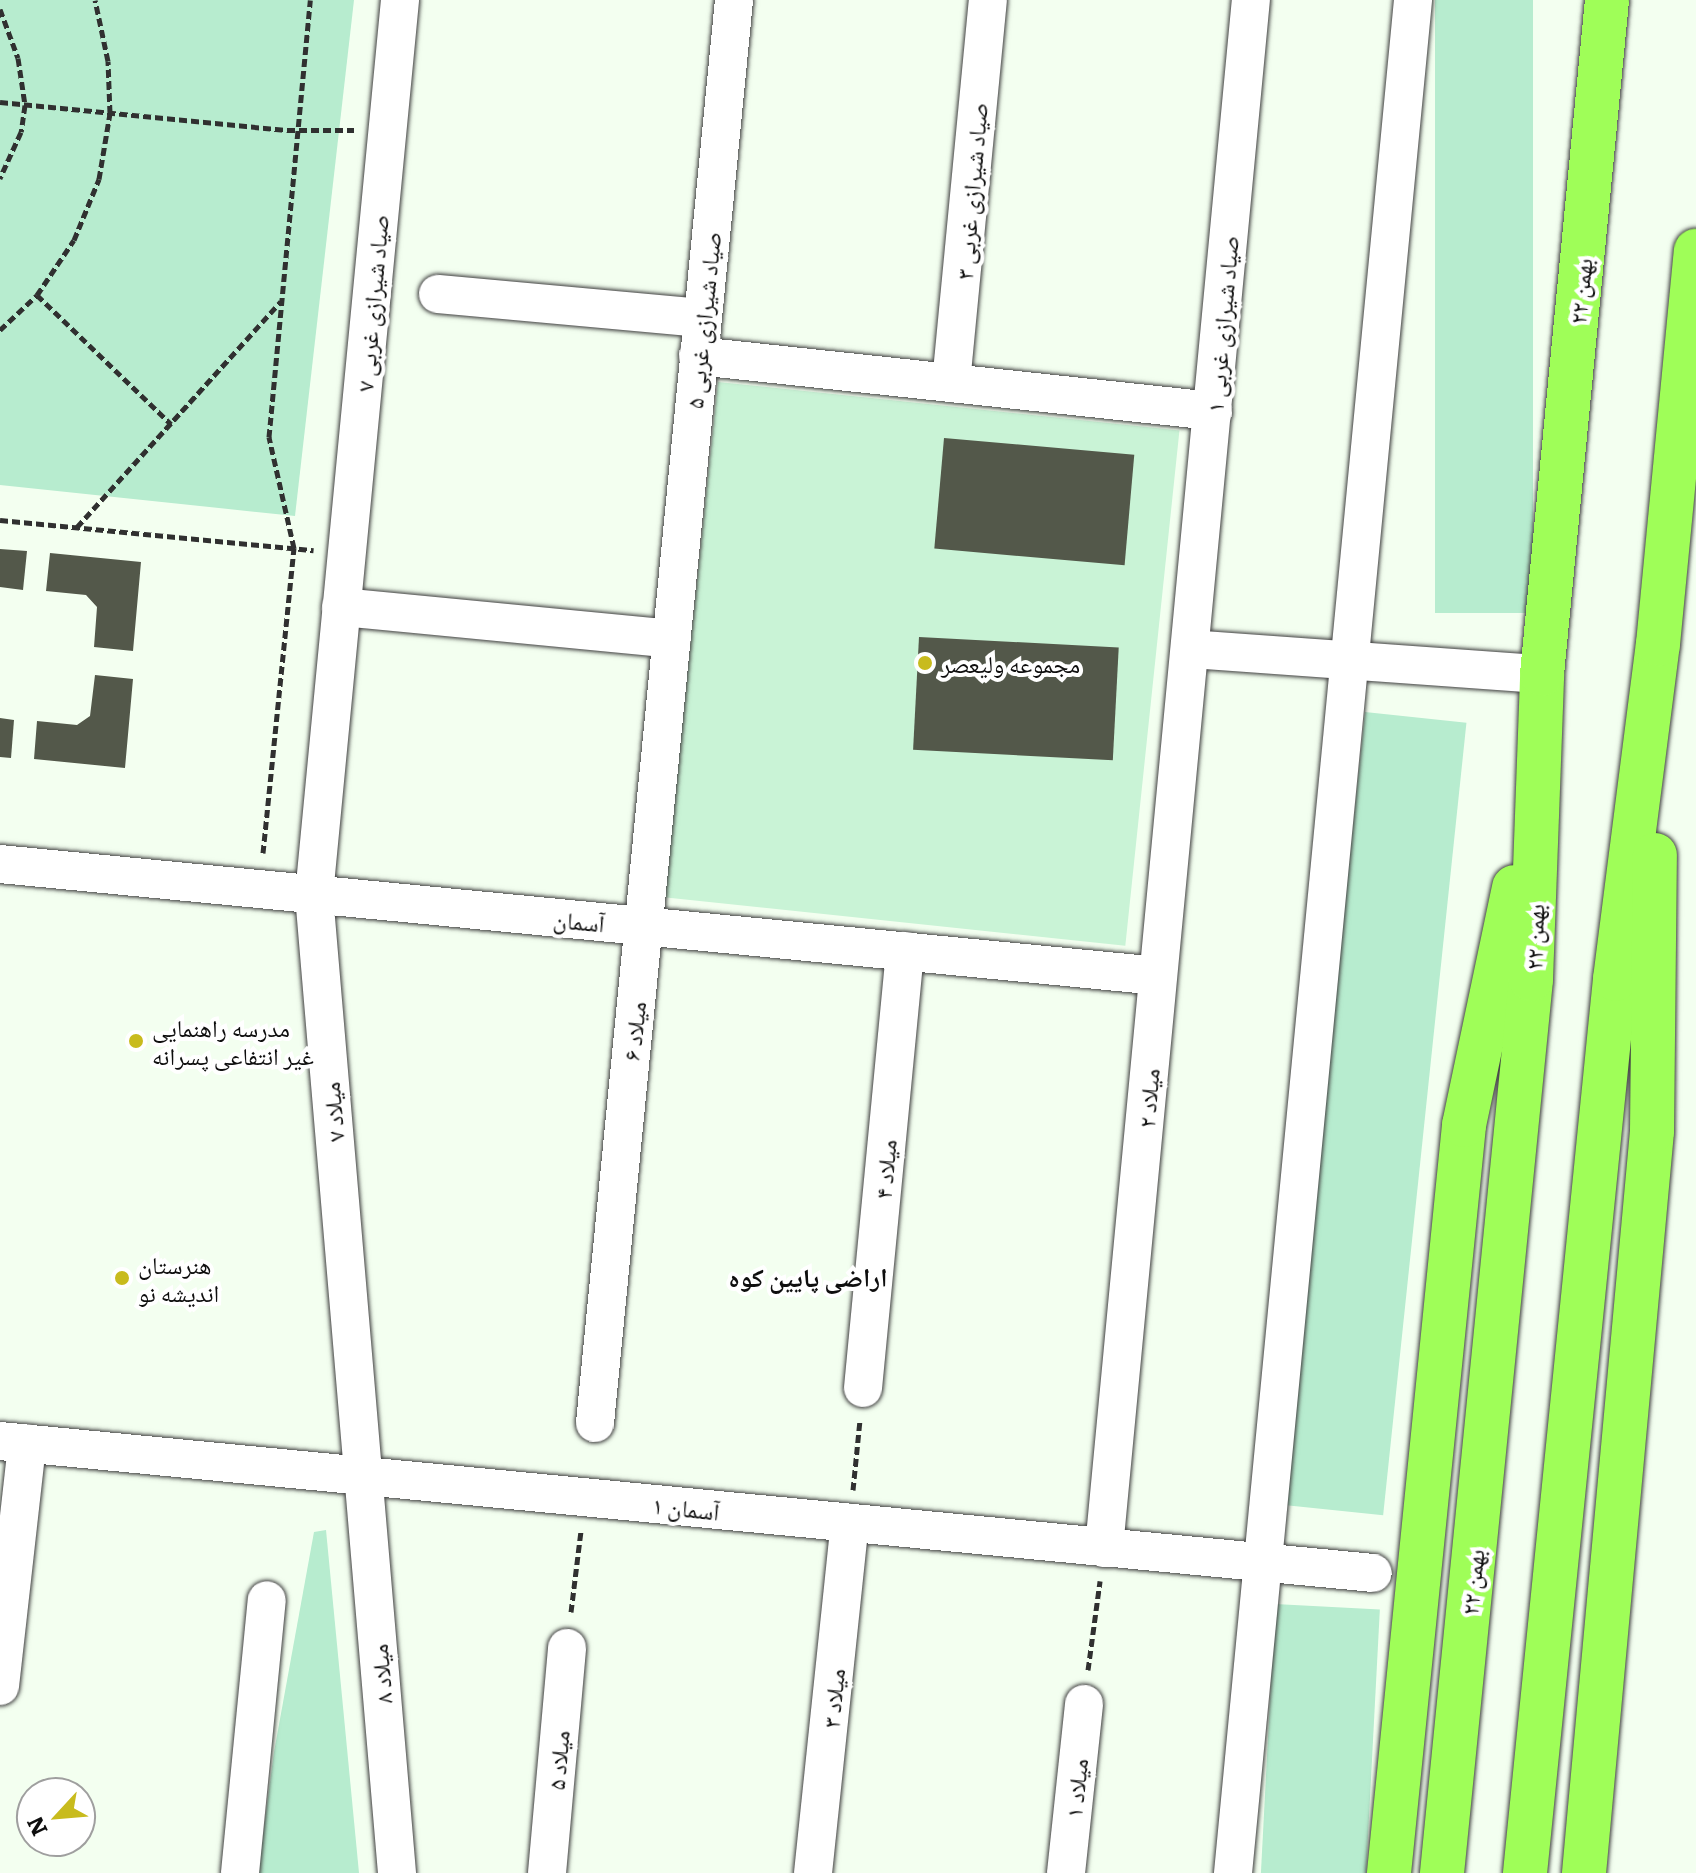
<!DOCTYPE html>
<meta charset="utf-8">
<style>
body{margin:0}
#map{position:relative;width:1696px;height:1873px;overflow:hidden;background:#f3fff0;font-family:Literata,"Noto Naskh Arabic",serif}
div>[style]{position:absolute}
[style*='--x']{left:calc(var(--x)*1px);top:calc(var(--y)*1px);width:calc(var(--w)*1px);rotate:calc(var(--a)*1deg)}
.green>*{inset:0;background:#b7eccf;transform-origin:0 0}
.pitch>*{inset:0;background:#c9f3d6;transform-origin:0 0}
.building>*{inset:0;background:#53584a;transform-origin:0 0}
.path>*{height:5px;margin-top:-2.5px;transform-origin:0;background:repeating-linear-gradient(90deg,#303030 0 8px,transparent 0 12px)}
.roads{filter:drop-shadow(0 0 2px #414141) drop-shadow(0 0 2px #414141)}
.minor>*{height:38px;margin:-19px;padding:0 19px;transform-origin:19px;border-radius:19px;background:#fff}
.trunk>*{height:44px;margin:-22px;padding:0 22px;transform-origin:22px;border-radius:22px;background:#9ffe58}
.dots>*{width:22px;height:22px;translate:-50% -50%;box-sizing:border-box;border:4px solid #fff;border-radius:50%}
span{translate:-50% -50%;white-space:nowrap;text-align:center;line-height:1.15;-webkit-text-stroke:8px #fff;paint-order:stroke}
.street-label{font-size:24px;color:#0e0e0e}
.poi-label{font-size:24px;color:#0e0e0e}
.left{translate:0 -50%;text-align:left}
.neighbourhood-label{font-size:26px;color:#0e0e0e;font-weight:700}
.north{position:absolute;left:16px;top:1777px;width:80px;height:80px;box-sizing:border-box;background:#fff;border:2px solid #9f9f9f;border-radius:50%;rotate:244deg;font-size:22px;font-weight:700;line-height:32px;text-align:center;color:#0e0e0e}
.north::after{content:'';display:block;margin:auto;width:28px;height:36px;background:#c8bb1d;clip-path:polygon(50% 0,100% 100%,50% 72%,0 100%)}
</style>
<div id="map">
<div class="green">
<div style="clip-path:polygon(0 0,354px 0,295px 516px,0 485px)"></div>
<div style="left:1435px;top:0;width:98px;height:613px"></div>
<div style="left:1365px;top:712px;width:102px;height:797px;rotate:6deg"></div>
<div style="clip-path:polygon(326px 1530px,359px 1873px,258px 1873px,274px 1752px,314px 1532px)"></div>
<div style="left:1275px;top:1604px;width:105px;height:270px;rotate:3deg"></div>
</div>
<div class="pitch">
<div style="left:718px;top:382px;width:464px;height:518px;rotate:6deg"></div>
</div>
<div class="building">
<div style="left:944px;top:438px;width:191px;height:111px;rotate:5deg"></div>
<div style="clip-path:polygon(0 549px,27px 551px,23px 590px,0 587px)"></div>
<div style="clip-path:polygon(50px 553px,141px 562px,133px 651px,94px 647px,97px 607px,86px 595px,46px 591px)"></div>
<div style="left:919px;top:637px;width:200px;height:113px;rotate:3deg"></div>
<div style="clip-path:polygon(95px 675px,133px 679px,125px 768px,34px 759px,37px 721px,77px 725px,90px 716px)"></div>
<div style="clip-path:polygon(0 718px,14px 720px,11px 758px,0 757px)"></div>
</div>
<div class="path">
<div style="--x:0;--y:9;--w:52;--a:69.8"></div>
<div style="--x:18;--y:58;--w:48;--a:81.5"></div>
<div style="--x:25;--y:105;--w:27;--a:98"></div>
<div style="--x:21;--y:132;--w:51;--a:114.5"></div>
<div style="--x:0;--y:102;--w:288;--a:5.6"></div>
<div style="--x:287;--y:130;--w:67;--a:0"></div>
<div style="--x:37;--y:295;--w:186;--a:43.9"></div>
<div style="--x:0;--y:330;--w:51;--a:-43.4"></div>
<div style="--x:37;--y:295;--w:66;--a:-56.1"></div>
<div style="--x:74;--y:240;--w:66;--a:-67.7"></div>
<div style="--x:99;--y:179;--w:67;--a:-80.5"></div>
<div style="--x:110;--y:113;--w:52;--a:-92.2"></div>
<div style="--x:108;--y:61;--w:62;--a:-102"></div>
<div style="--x:0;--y:520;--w:315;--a:5.5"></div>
<div style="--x:77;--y:527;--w:304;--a:-47.9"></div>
<div style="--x:263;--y:853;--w:307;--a:-84.2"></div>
<div style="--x:294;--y:548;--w:114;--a:-102.7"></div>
<div style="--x:269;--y:437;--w:439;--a:-84.6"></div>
<div style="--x:853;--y:1490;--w:70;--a:-84.3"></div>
<div style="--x:571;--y:1612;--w:82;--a:-83"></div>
<div style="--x:1088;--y:1670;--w:90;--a:-82.3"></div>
</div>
<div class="roads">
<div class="minor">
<div style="--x:438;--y:294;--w:265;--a:5.2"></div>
<div style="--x:698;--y:356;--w:518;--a:6.1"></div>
<div style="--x:951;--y:383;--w:385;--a:-84.5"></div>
<div style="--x:341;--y:607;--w:332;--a:5.5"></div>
<div style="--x:1190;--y:649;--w:353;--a:4.1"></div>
<div style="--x:0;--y:864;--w:1163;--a:5.52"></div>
<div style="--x:863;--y:1388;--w:439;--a:-84.5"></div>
<div style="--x:595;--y:1423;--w:1430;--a:-84.42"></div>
<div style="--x:0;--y:1441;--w:1379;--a:5.49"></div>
<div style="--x:1104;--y:1548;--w:1555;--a:-84.58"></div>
<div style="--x:0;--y:1686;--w:244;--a:-83.6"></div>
<div style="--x:240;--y:1873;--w:274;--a:-84.4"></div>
<div style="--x:397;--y:1873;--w:982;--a:-94.85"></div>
<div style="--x:314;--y:895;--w:899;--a:-84.51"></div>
<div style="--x:547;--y:1873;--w:226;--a:-84.9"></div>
<div style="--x:813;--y:1873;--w:352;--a:-84"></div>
<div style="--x:1066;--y:1873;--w:170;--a:-83.9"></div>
<div style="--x:1233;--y:1873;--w:1882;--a:-84.51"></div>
</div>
<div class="trunk">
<div style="--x:1389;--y:1873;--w:752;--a:-84.27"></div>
<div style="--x:1464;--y:1125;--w:243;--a:-78.1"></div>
<div style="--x:1442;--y:1873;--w:898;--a:-84.31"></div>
<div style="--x:1531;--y:979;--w:305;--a:-87.9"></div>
<div style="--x:1542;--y:674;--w:677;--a:-84.49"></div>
<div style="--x:1525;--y:1873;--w:899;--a:-84.25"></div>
<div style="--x:1615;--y:979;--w:338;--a:-82.7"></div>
<div style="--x:1658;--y:644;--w:395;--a:-84.5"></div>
<div style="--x:1584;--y:1873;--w:745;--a:-84.76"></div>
<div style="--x:1652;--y:1131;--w:276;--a:-89.4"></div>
</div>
</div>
<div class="dots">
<div style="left:925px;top:663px;background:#c8bb1d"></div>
<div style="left:136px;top:1041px;background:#c8bb1d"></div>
<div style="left:122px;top:1278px;background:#c8bb1d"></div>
</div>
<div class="street-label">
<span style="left:970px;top:191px;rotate:-85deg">صیاد شیرازی غربی ۳</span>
<span style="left:1579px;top:291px;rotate:-84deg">۲۲ بهمن</span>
<span style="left:371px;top:303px;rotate:-85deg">صیاد شیرازی غربی ۷</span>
<span style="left:702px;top:320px;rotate:-84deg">صیاد شیرازی غربی ۵</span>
<span style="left:1221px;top:324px;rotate:-85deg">صیاد شیرازی غربی ۱</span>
<span style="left:579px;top:920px;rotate:5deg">آسمان</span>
<span style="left:1533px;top:937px;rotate:-88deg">۲۲ بهمن</span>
<span style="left:633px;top:1031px;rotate:-84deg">میلاد ۶</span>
<span style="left:1147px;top:1098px;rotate:-85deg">میلاد ۲</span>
<span style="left:332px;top:1112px;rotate:-95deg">میلاد ۷</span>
<span style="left:884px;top:1169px;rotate:-85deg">میلاد ۴</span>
<span style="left:686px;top:1507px;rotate:6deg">آسمان ۱</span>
<span style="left:1471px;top:1582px;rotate:-84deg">۲۲ بهمن</span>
<span style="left:380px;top:1674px;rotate:-95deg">میلاد ۸</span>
<span style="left:832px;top:1698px;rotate:-84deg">میلاد ۳</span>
<span style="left:557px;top:1760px;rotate:-85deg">میلاد ۵</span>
<span style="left:1075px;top:1788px;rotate:-84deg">میلاد ۱</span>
</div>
<div class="poi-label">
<span class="left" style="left:941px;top:663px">مجموعه ولیعصر</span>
<span class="left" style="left:152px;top:1041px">مدرسه راهنمایی<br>غیر انتفاعی پسرانه</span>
<span class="left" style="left:138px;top:1278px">هنرستان<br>اندیشه نو</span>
</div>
<div class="neighbourhood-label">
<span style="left:808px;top:1276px">اراضی پایین کوه</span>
</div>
<div class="north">N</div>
</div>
